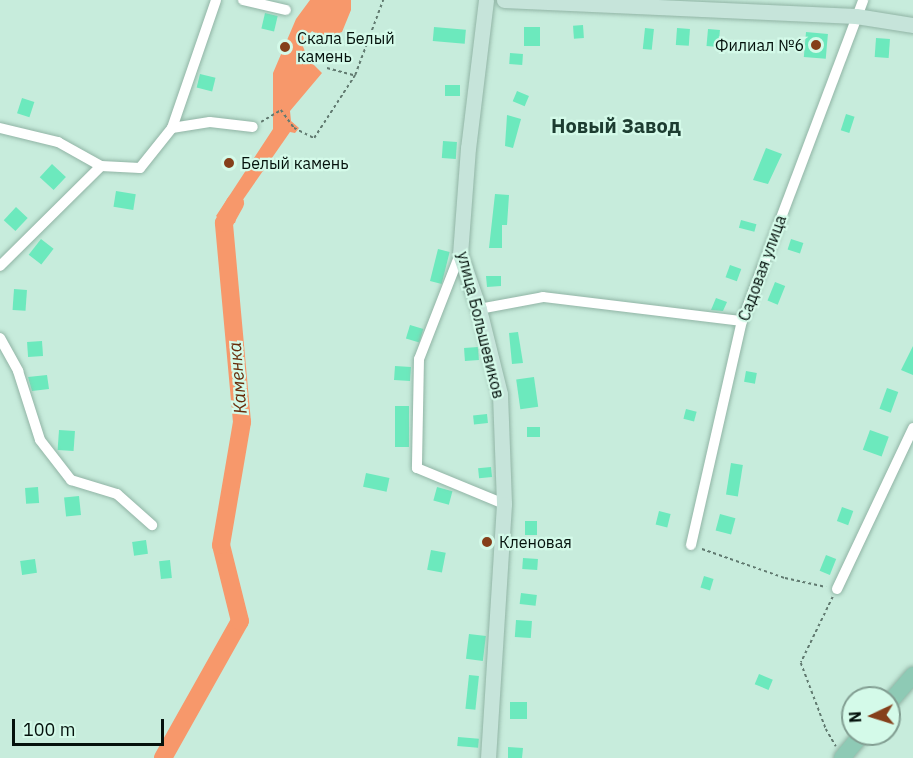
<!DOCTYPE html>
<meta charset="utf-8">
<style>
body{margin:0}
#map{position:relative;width:913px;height:758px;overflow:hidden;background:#c7ecdc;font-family:"IBM Plex Sans",sans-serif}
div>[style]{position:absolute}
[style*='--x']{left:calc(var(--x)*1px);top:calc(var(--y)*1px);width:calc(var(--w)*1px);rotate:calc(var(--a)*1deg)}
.water>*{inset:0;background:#f7986b}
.river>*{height:18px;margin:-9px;padding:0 9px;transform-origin:9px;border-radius:9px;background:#f7986b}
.building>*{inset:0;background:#6ce9bd;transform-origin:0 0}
.path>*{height:1.5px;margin-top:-0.75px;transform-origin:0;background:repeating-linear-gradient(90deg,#617a70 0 3px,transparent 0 6px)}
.roads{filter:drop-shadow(0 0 2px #91b4a5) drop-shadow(0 0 2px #91b4a5)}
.street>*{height:10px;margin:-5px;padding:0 5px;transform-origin:5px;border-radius:5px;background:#fff}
.secondary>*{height:15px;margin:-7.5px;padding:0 7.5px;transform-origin:7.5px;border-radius:7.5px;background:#c6e4da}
.primary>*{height:16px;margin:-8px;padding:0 8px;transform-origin:8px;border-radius:8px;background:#8ecab5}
.dots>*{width:16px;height:16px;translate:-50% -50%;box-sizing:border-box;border:3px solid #d4fae9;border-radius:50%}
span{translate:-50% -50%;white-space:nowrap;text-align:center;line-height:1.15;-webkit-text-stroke:4.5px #d4fae9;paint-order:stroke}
.poi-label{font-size:16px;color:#04110c}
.left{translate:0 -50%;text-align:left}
.right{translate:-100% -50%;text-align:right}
.street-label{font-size:16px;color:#04110c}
.water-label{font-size:18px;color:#672c0a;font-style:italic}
.quarter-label{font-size:20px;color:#1d3d31;font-weight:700}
.north{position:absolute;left:841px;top:686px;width:60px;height:60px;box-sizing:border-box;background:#d4fae9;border:2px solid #819d91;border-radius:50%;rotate:266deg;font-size:16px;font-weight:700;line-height:24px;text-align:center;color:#04110c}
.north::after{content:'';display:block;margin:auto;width:21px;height:27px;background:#853f1a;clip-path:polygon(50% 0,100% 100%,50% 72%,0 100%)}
.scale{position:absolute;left:12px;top:719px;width:152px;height:27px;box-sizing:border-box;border:3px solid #04110c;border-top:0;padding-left:8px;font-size:18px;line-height:21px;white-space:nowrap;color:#04110c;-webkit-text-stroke:4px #d4fae9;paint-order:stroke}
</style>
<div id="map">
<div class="water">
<div style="clip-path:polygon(310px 0,351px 0,351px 10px,342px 32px,323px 38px,312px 31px,302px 44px,308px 59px,322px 73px,290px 111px,291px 121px,299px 128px,295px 133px,290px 132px,240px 204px,235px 223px,224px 223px,216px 216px,273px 129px,273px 73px,296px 19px)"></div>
</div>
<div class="river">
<div style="--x:163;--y:758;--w:157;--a:-60.7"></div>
<div style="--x:240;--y:621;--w:78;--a:-104"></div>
<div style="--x:221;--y:545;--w:125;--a:-80.3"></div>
<div style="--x:242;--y:422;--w:200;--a:-95.2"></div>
<div style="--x:224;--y:223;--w:23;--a:-61"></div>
</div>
<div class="building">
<div style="left:265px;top:13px;width:13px;height:16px;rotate:13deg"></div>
<div style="left:583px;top:25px;width:13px;height:10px;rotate:86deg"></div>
<div style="left:434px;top:27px;width:32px;height:14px;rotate:5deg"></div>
<div style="left:524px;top:27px;width:16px;height:19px"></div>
<div style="left:645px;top:28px;width:9px;height:21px;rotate:6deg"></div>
<div style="left:677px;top:28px;width:13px;height:17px;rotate:4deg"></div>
<div style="left:708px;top:29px;width:12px;height:17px;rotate:5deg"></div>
<div style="left:806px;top:32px;width:22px;height:25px;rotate:5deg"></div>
<div style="left:876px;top:38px;width:14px;height:19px;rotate:4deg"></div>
<div style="left:510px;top:53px;width:13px;height:11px;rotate:4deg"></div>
<div style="left:200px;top:74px;width:16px;height:14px;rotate:14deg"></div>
<div style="left:445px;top:85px;width:15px;height:11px"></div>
<div style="left:517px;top:91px;width:13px;height:11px;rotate:23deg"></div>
<div style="left:22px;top:98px;width:13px;height:16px;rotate:18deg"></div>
<div style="left:846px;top:114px;width:9px;height:17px;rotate:18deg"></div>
<div style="clip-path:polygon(507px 115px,521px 119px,513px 148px,505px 146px)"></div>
<div style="left:443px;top:141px;width:14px;height:17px;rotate:4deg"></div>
<div style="clip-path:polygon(766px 148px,782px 154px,768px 184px,753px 180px)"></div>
<div style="left:52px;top:164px;width:19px;height:18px;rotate:43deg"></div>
<div style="left:116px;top:191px;width:20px;height:16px;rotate:9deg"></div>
<div style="clip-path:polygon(495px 194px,509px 195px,507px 225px,502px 225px,502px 248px,489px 248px)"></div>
<div style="left:16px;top:207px;width:16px;height:18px;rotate:43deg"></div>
<div style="left:741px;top:220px;width:16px;height:8px;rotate:15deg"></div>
<div style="left:41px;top:239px;width:16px;height:20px;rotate:38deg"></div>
<div style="left:791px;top:239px;width:13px;height:11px;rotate:18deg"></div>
<div style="left:438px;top:249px;width:12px;height:33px;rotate:14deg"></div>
<div style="left:730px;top:265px;width:12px;height:13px;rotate:20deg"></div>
<div style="clip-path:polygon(486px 276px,501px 276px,501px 286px,487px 287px)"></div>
<div style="left:775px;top:282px;width:11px;height:20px;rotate:22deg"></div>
<div style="left:14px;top:289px;width:13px;height:21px;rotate:4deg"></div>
<div style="clip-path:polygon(716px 298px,727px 302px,723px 311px,711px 310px)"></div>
<div style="left:410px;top:325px;width:14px;height:14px;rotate:17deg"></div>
<div style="clip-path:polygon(518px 332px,523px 363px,512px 364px,509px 333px)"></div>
<div style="left:42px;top:341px;width:15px;height:15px;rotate:86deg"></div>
<div style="clip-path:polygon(913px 346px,913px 375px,901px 370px)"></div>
<div style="left:478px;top:347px;width:13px;height:14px;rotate:86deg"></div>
<div style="left:395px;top:366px;width:16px;height:14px;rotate:4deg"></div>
<div style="left:746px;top:371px;width:11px;height:11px;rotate:10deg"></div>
<div style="clip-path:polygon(47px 375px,49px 389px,32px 391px,28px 377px)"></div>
<div style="left:534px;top:377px;width:30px;height:18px;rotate:82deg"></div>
<div style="left:887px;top:388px;width:12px;height:22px;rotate:20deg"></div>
<div style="left:395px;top:406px;width:14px;height:41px"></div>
<div style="left:686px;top:409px;width:11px;height:10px;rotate:15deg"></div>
<div style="left:487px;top:414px;width:9px;height:14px;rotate:84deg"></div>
<div style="left:527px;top:427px;width:13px;height:10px"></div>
<div style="left:59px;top:430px;width:16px;height:20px;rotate:4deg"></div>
<div style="left:870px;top:430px;width:20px;height:21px;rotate:20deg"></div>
<div style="left:731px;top:463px;width:12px;height:32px;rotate:9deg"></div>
<div style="left:491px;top:467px;width:10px;height:13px;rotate:84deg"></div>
<div style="left:366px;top:473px;width:24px;height:14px;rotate:12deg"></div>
<div style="left:38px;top:487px;width:16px;height:13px;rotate:86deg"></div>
<div style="left:437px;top:487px;width:16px;height:14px;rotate:15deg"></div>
<div style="left:79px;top:496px;width:19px;height:15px;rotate:84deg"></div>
<div style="left:842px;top:507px;width:12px;height:15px;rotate:20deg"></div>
<div style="left:659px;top:511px;width:12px;height:14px;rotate:14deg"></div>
<div style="left:720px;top:514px;width:16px;height:17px;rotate:15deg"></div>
<div style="left:525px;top:521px;width:12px;height:14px"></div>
<div style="left:146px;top:540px;width:14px;height:14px;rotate:82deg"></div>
<div style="left:431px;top:550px;width:15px;height:20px;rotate:11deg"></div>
<div style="left:826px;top:555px;width:11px;height:17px;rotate:22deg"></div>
<div style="left:523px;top:558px;width:15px;height:11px;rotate:4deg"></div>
<div style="left:35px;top:559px;width:14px;height:15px;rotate:82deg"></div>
<div style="left:170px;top:560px;width:18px;height:11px;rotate:84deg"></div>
<div style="left:704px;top:576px;width:10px;height:12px;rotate:17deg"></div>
<div style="left:521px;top:593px;width:16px;height:11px;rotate:7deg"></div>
<div style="left:516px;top:620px;width:16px;height:17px;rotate:4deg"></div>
<div style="left:469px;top:634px;width:17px;height:25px;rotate:7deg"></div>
<div style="left:759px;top:674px;width:15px;height:11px;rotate:23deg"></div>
<div style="left:469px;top:675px;width:10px;height:34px;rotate:6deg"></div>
<div style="left:510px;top:702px;width:17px;height:17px"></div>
<div style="left:458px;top:737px;width:21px;height:9px;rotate:5deg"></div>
<div style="clip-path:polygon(508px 747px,523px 748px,522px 758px,508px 758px)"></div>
</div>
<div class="path">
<div style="--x:327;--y:68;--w:28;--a:15"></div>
<div style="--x:261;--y:122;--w:23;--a:-31"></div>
<div style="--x:281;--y:110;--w:22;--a:54"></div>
<div style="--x:294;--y:128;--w:22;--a:27"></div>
<div style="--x:314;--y:138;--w:75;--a:-56.9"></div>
<div style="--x:355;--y:75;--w:80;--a:-69.5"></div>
<div style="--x:702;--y:549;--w:88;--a:19.3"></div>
<div style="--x:785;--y:578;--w:42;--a:12.4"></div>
<div style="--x:833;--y:597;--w:73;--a:115.9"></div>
<div style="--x:801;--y:663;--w:71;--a:69.3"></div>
<div style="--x:826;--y:729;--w:20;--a:60"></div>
</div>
<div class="roads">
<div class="street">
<div style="--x:243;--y:0;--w:44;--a:13.1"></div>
<div style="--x:0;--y:128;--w:60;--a:13.6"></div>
<div style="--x:58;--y:142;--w:49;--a:29.2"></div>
<div style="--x:101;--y:166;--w:39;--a:3"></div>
<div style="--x:140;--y:168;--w:51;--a:-51.3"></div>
<div style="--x:172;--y:128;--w:135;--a:-71"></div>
<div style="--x:172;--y:128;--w:38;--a:-9"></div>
<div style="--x:210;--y:122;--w:43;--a:6.6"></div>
<div style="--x:460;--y:254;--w:113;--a:111.3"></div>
<div style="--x:419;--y:359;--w:109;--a:91.1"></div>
<div style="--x:417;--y:468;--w:94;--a:22.5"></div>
<div style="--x:0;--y:266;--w:142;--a:-44.7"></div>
<div style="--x:479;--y:309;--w:65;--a:-10.6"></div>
<div style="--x:543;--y:297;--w:200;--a:6.9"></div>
<div style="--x:0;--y:338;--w:38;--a:61"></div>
<div style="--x:18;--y:371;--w:72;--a:72.3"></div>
<div style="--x:40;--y:440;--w:51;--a:52.2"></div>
<div style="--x:71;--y:480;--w:48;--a:16.9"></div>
<div style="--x:117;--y:494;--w:47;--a:41.5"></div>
<div style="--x:691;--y:545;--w:230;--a:-77.2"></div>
<div style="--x:742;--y:321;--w:343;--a:-69.3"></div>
<div style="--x:837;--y:589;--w:178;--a:-64.7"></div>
</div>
<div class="secondary">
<div style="--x:486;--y:0;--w:149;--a:96.9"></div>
<div style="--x:468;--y:148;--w:106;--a:94.3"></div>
<div style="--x:460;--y:254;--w:58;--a:70.9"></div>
<div style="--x:479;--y:309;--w:88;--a:76.1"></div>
<div style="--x:500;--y:394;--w:110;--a:87.9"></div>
<div style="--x:504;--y:504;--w:255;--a:93.6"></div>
<div style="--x:504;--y:0;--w:352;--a:2.6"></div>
<div style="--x:856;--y:16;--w:58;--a:9"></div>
</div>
<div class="primary">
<div style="--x:889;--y:703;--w:37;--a:-49"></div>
<div style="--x:842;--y:758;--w:31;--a:-50"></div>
</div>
</div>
<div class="dots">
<div style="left:816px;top:45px;background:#853f1a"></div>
<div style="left:285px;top:47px;background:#853f1a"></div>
<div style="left:229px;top:163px;background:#853f1a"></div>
<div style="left:487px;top:542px;background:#853f1a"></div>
</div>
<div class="poi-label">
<span class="left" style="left:297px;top:47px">Скала Белый<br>камень</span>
<span class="right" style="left:804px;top:45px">Филиал №6</span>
<span class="left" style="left:241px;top:163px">Белый камень</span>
<span class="left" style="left:499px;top:542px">Кленовая</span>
</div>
<div class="street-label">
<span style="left:762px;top:268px;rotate:-70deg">Садовая улица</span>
<span style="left:481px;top:325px;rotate:76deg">улица Большевиков</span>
</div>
<div class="water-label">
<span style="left:238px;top:378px;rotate:-95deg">Каменка</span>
</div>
<div class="quarter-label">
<span style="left:616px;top:125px">Новый Завод</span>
</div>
<div class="north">N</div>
<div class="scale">100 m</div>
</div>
